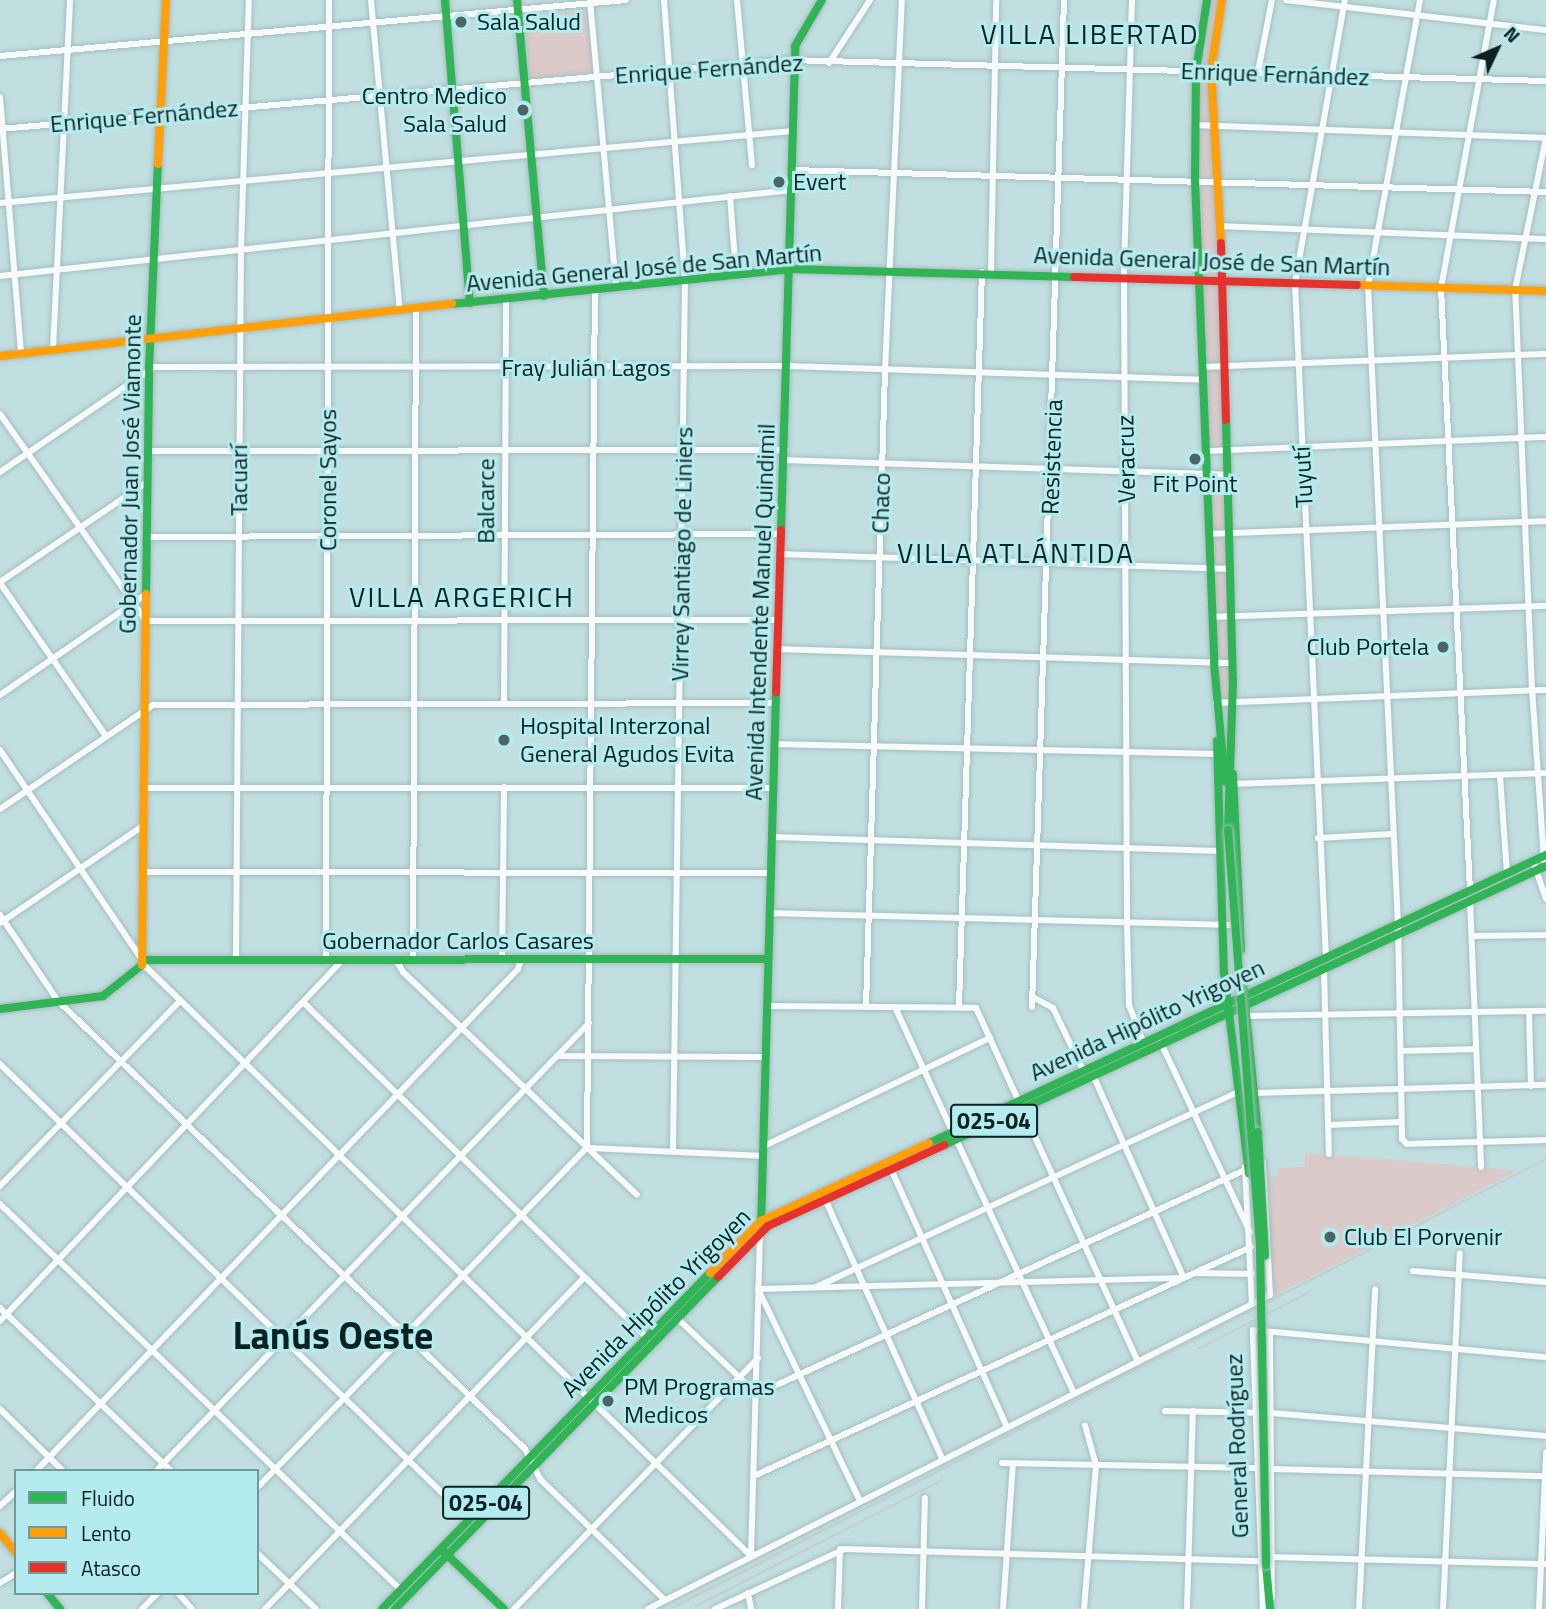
<!DOCTYPE html>
<meta charset="utf-8">
<style>
body{margin:0}
#map{position:relative;width:1546px;height:1609px;overflow:hidden;background:#c1dfe1;font-family:"Titillium Web",sans-serif}
div>[style]{position:absolute}
[style*='--x']{left:calc(var(--x)*1px);top:calc(var(--y)*1px);width:calc(var(--w)*1px);rotate:calc(var(--a)*1deg)}
.green>*{inset:0;background:#dacaca;transform-origin:0 0}
.roads{filter:drop-shadow(0 0 2px #a6bdbe) drop-shadow(0 0 2px #a6bdbe)}
.street>*{height:6px;margin:-3px;padding:0 3px;transform-origin:3px;border-radius:3px;background:#f6fafa}
.fast>*{height:8px;margin:-4px;padding:0 4px;transform-origin:4px;border-radius:4px;background:#30b455}
.slow>*{height:8px;margin:-4px;padding:0 4px;transform-origin:4px;border-radius:4px;background:#ff9f0a}
.jam>*{height:8px;margin:-4px;padding:0 4px;transform-origin:4px;border-radius:4px;background:#e5322d}
.rail>*{height:2px;margin:-1px;padding:0 1px;transform-origin:1px;border-radius:1px;background:#c4cccd}
.bridges{filter:drop-shadow(0 0 2px #a6bdbe) drop-shadow(0 0 2px #a6bdbe)}
.fast-bridge>*{height:8px;margin:-4px;padding:0 4px;transform-origin:4px;border-radius:4px;background:#30b455}
.dots>*{width:19px;height:19px;translate:-50% -50%;box-sizing:border-box;border:4px solid #b4ebee;border-radius:50%}
span{translate:-50% -50%;white-space:nowrap;text-align:center;line-height:1.15;-webkit-text-stroke:6px #b4ebee;paint-order:stroke}
.shield-label span{padding:2px 5px;background:#b4ebee;border:2px solid;border-radius:5px;-webkit-text-stroke-width:0}
.shield-label{font-size:23px;color:#0b2122;font-weight:700}
.poi-label{font-size:24px;color:#0b2122}
.left{translate:0 -50%;text-align:left}
.right{translate:-100% -50%;text-align:right}
.street-label{font-size:24px;color:#0b2122}
.quarter-label{font-size:28px;color:#0b2122;letter-spacing:2px}
.town-label{font-size:38px;color:#0b2122;font-weight:700}
.legend{position:absolute;left:14px;top:1469px;width:245px;height:126px;box-sizing:border-box;background:#b4ebee;border:2px solid #709a9c;margin:0;padding:9px 12px;list-style:none;font-size:21px;color:#0b2122}
.legend li{display:flex;align-items:center;gap:14px;height:35px}
.legend b{width:35px;border:2px solid #709a9c}
.north{position:absolute;left:1462px;top:14px;width:70px;height:70px;-webkit-text-stroke:5px #b4ebee;paint-order:stroke;rotate:46deg;font-size:19px;font-weight:700;line-height:28px;text-align:center;color:#0b2122}
.north::after{content:'';display:block;margin:auto;width:24px;height:32px;background:#0b2122;clip-path:polygon(50% 0,100% 100%,50% 72%,0 100%)}
</style>
<div id="map">
<div class="green">
<i style="clip-path:polygon(1207px 0,1222px 0,1211px 71px,1226px 449px,1207px 451px,1195px 125px)"></i>
<i style="left:587px;top:11px;width:62px;height:63px;rotate:85deg"></i>
<i style="clip-path:polygon(1208px 474px,1227px 475px,1232px 702px,1216px 703px)"></i>
<i style="clip-path:polygon(1305px 1153px,1481px 1167px,1517px 1171px,1272px 1297px,1270px 1175px,1279px 1177px,1278px 1168px,1305px 1167px)"></i>
</div>
<div class="roads">
<div class="street">
<i style="--x:371;--y:0;--w:311;--a:84.7"></i>
<i style="--x:590;--y:0;--w:288;--a:84.8"></i>
<i style="--x:664;--y:0;--w:280;--a:85.7"></i>
<i style="--x:685;--y:279;--w:872;--a:90.79"></i>
<i style="--x:737;--y:0;--w:166;--a:84.8"></i>
<i style="--x:1132;--y:0;--w:276;--a:91.7"></i>
<i style="--x:1124;--y:276;--w:647;--a:89.73"></i>
<i style="--x:1127;--y:923;--w:82;--a:88.6"></i>
<i style="--x:1129;--y:1005;--w:39;--a:69"></i>
<i style="--x:1286;--y:0;--w:262;--a:6.6"></i>
<i style="--x:1420;--y:0;--w:291;--a:100.3"></i>
<i style="--x:1368;--y:286;--w:640;--a:87.31"></i>
<i style="--x:1398;--y:925;--w:214;--a:88.9"></i>
<i style="--x:1402;--y:1139;--w:7;--a:45"></i>
<i style="--x:1407;--y:1144;--w:139;--a:-1.6"></i>
<i style="--x:0;--y:56;--w:628;--a:-5.11"></i>
<i style="--x:829;--y:63;--w:75;--a:-56.9"></i>
<i style="--x:1258;--y:72;--w:73;--a:-79"></i>
<i style="--x:0;--y:97;--w:258;--a:85.3"></i>
<i style="--x:1195;--y:125;--w:351;--a:2.1"></i>
<i style="--x:0;--y:129;--w:792;--a:-5"></i>
<i style="--x:789;--y:60;--w:757;--a:1.59"></i>
<i style="--x:792;--y:170;--w:754;--a:1.67"></i>
<i style="--x:730;--y:196;--w:78;--a:85.6"></i>
<i style="--x:0;--y:203;--w:796;--a:-5.19"></i>
<i style="--x:1220;--y:226;--w:326;--a:2.3"></i>
<i style="--x:991;--y:272;--w:272;--a:-88.9"></i>
<i style="--x:0;--y:276;--w:796;--a:-6.21"></i>
<i style="--x:53;--y:349;--w:349;--a:-87.2"></i>
<i style="--x:1204;--y:367;--w:342;--a:-2.2"></i>
<i style="--x:0;--y:414;--w:253;--a:54.8"></i>
<i style="--x:146;--y:621;--w:632;--a:-0.09"></i>
<i style="--x:147;--y:451;--w:638;--a:-0.09"></i>
<i style="--x:1207;--y:451;--w:339;--a:-2.4"></i>
<i style="--x:785;--y:460;--w:442;--a:1.9"></i>
<i style="--x:0;--y:472;--w:186;--a:-34.3"></i>
<i style="--x:154;--y:367;--w:634;--a:-0.09"></i>
<i style="--x:788;--y:366;--w:416;--a:1.9"></i>
<i style="--x:1210;--y:534;--w:336;--a:-2.2"></i>
<i style="--x:146;--y:537;--w:635;--a:-0.27"></i>
<i style="--x:781;--y:554;--w:448;--a:1.9"></i>
<i style="--x:0;--y:582;--w:178;--a:-34.2"></i>
<i style="--x:0;--y:583;--w:186;--a:55.3"></i>
<i style="--x:1212;--y:617;--w:334;--a:-1.9"></i>
<i style="--x:778;--y:649;--w:454;--a:1.8"></i>
<i style="--x:0;--y:695;--w:176;--a:-34.6"></i>
<i style="--x:504;--y:702;--w:402;--a:-89.7"></i>
<i style="--x:1216;--y:703;--w:330;--a:-2.3"></i>
<i style="--x:775;--y:744;--w:441;--a:1.3"></i>
<i style="--x:0;--y:750;--w:250;--a:55.9"></i>
<i style="--x:1500;--y:776;--w:97;--a:85.9"></i>
<i style="--x:1234;--y:784;--w:312;--a:-2"></i>
<i style="--x:145;--y:788;--w:628;--a:0"></i>
<i style="--x:0;--y:809;--w:185;--a:-34.2"></i>
<i style="--x:153;--y:705;--w:623;--a:-0.18"></i>
<i style="--x:772;--y:837;--w:448;--a:1.8"></i>
<i style="--x:1318;--y:838;--w:74;--a:-3.1"></i>
<i style="--x:1544;--y:860;--w:170;--a:-94"></i>
<i style="--x:1532;--y:690;--w:400;--a:-92.4"></i>
<i style="--x:1515;--y:290;--w:155;--a:-78.5"></i>
<i style="--x:1533;--y:861;--w:40;--a:71.1"></i>
<i style="--x:143;--y:872;--w:628;--a:0.09"></i>
<i style="--x:1470;--y:891;--w:604;--a:-92.75"></i>
<i style="--x:1441;--y:288;--w:293;--a:-79.6"></i>
<i style="--x:1470;--y:901;--w:266;--a:87.6"></i>
<i style="--x:770;--y:913;--w:468;--a:1.5"></i>
<i style="--x:0;--y:915;--w:104;--a:56"></i>
<i style="--x:58;--y:1001;--w:647;--a:43.81"></i>
<i style="--x:525;--y:1449;--w:34;--a:63"></i>
<i style="--x:540;--y:1479;--w:174;--a:44.1"></i>
<i style="--x:0;--y:923;--w:174;--a:-34.2"></i>
<i style="--x:1475;--y:936;--w:71;--a:-0.8"></i>
<i style="--x:1326;--y:958;--w:676;--a:-92.63"></i>
<i style="--x:1295;--y:283;--w:287;--a:-80"></i>
<i style="--x:236;--y:960;--w:710;--a:-89.6"></i>
<i style="--x:241;--y:250;--w:250;--a:-88.2"></i>
<i style="--x:326;--y:960;--w:960;--a:-89.82"></i>
<i style="--x:396;--y:960;--w:14;--a:60"></i>
<i style="--x:403;--y:972;--w:323;--a:43.6"></i>
<i style="--x:413;--y:960;--w:652;--a:-89.74"></i>
<i style="--x:502;--y:960;--w:173;--a:-89.3"></i>
<i style="--x:144;--y:965;--w:847;--a:44.23"></i>
<i style="--x:1324;--y:969;--w:185;--a:88.5"></i>
<i style="--x:1033;--y:997;--w:23;--a:29"></i>
<i style="--x:1053;--y:1008;--w:69;--a:64.2"></i>
<i style="--x:305;--y:1004;--w:479;--a:44.3"></i>
<i style="--x:767;--y:1006;--w:209;--a:0.5"></i>
<i style="--x:976;--y:1008;--w:389;--a:65.4"></i>
<i style="--x:866;--y:1007;--w:636;--a:-88.29"></i>
<i style="--x:885;--y:371;--w:371;--a:-87.4"></i>
<i style="--x:895;--y:1007;--w:136;--a:65.3"></i>
<i style="--x:959;--y:1007;--w:735;--a:-88.21"></i>
<i style="--x:1032;--y:1007;--w:1008;--a:-88.18"></i>
<i style="--x:1529;--y:1011;--w:75;--a:88.5"></i>
<i style="--x:1245;--y:1016;--w:301;--a:-1"></i>
<i style="--x:1161;--y:1043;--w:209;--a:64.8"></i>
<i style="--x:1401;--y:1051;--w:75;--a:-1.5"></i>
<i style="--x:557;--y:1056;--w:208;--a:0.3"></i>
<i style="--x:0;--y:1064;--w:655;--a:44.13"></i>
<i style="--x:1093;--y:1075;--w:222;--a:65.9"></i>
<i style="--x:1254;--y:1093;--w:292;--a:-1.6"></i>
<i style="--x:1329;--y:1125;--w:72;--a:-2.4"></i>
<i style="--x:956;--y:1139;--w:280;--a:65.1"></i>
<i style="--x:762;--y:1147;--w:253;--a:-25.6"></i>
<i style="--x:587;--y:1148;--w:858;--a:-89.47"></i>
<i style="--x:1245;--y:1167;--w:137;--a:87.1"></i>
<i style="--x:891;--y:1169;--w:283;--a:65.8"></i>
<i style="--x:0;--y:1186;--w:257;--a:-45.8"></i>
<i style="--x:825;--y:1199;--w:286;--a:65.7"></i>
<i style="--x:0;--y:1204;--w:557;--a:43.91"></i>
<i style="--x:1413;--y:1271;--w:133;--a:4.7"></i>
<i style="--x:1195;--y:1273;--w:57;--a:1"></i>
<i style="--x:816;--y:1287;--w:467;--a:-24.8"></i>
<i style="--x:758;--y:1289;--w:425;--a:-1.5"></i>
<i style="--x:758;--y:1289;--w:235;--a:64.3"></i>
<i style="--x:0;--y:1308;--w:236;--a:43.6"></i>
<i style="--x:678;--y:1319;--w:109;--a:43.5"></i>
<i style="--x:0;--y:1321;--w:498;--a:-46.5"></i>
<i style="--x:1270;--y:1333;--w:264;--a:89.6"></i>
<i style="--x:757;--y:1394;--w:537;--a:-24.66"></i>
<i style="--x:0;--y:1409;--w:88;--a:44.5"></i>
<i style="--x:1165;--y:1411;--w:106;--a:1.1"></i>
<i style="--x:1271;--y:1413;--w:276;--a:4.8"></i>
<i style="--x:1002;--y:1463;--w:254;--a:1.1"></i>
<i style="--x:1272;--y:1469;--w:274;--a:1.5"></i>
<i style="--x:36;--y:1471;--w:696;--a:-46.16"></i>
<i style="--x:518;--y:969;--w:9;--a:-72"></i>
<i style="--x:156;--y:1471;--w:623;--a:-45.98"></i>
<i style="--x:756;--y:1475;--w:545;--a:-24.73"></i>
<i style="--x:257;--y:1488;--w:474;--a:-45.9"></i>
<i style="--x:587;--y:1148;--w:175;--a:2.6"></i>
<i style="--x:0;--y:1506;--w:22;--a:-43"></i>
<i style="--x:257;--y:1553;--w:81;--a:43.5"></i>
<i style="--x:751;--y:1556;--w:320;--a:-88.4"></i>
<i style="--x:1273;--y:1557;--w:273;--a:1.5"></i>
<i style="--x:0;--y:1583;--w:19;--a:-32"></i>
<i style="--x:178;--y:1593;--w:21;--a:49"></i>
<i style="--x:748;--y:1593;--w:16;--a:79"></i>
<i style="--x:142;--y:1609;--w:23;--a:-45"></i>
<i style="--x:265;--y:1609;--w:461;--a:-46.1"></i>
<i style="--x:514;--y:1609;--w:350;--a:-45.8"></i>
<i style="--x:648;--y:1609;--w:697;--a:-26.79"></i>
<i style="--x:1270;--y:1295;--w:133;--a:-93"></i>
<i style="--x:715;--y:1609;--w:143;--a:-24.8"></i>
<i style="--x:845;--y:1549;--w:414;--a:1.7"></i>
<i style="--x:838;--y:1609;--w:60;--a:-88.1"></i>
<i style="--x:922;--y:1609;--w:111;--a:-88.5"></i>
<i style="--x:1003;--y:1609;--w:145;--a:-86.1"></i>
<i style="--x:1084;--y:1609;--w:144;--a:-85.2"></i>
<i style="--x:1096;--y:1465;--w:41;--a:-105.4"></i>
<i style="--x:1187;--y:1609;--w:198;--a:-88.3"></i>
<i style="--x:1263;--y:1609;--w:279;--a:-92.1"></i>
<i style="--x:1253;--y:1330;--w:294;--a:5.3"></i>
<i style="--x:1359;--y:1609;--w:320;--a:-87.1"></i>
<i style="--x:1443;--y:1609;--w:356;--a:-87.3"></i>
<i style="--x:1539;--y:1609;--w:157;--a:-87.4"></i>
</div>
<div class="fast">
<i style="--x:445;--y:0;--w:304;--a:85.3"></i>
<i style="--x:517;--y:0;--w:297;--a:84.8"></i>
<i style="--x:1207;--y:0;--w:72;--a:98.8"></i>
<i style="--x:1196;--y:71;--w:109;--a:90.5"></i>
<i style="--x:1195;--y:180;--w:483;--a:87.7"></i>
<i style="--x:1214;--y:663;--w:119;--a:84.7"></i>
<i style="--x:452;--y:304;--w:339;--a:-5.9"></i>
<i style="--x:789;--y:269;--w:285;--a:1.6"></i>
<i style="--x:1226;--y:420;--w:261;--a:88.5"></i>
<i style="--x:1233;--y:681;--w:149;--a:91.9"></i>
<i style="--x:781;--y:530;--w:484;--a:-88.3"></i>
<i style="--x:795;--y:46;--w:53;--a:-59.6"></i>
<i style="--x:146;--y:594;--w:226;--a:-89.2"></i>
<i style="--x:149;--y:368;--w:204;--a:-87.5"></i>
<i style="--x:1217;--y:741;--w:232;--a:88.3"></i>
<i style="--x:1224;--y:973;--w:202;--a:82.9"></i>
<i style="--x:1233;--y:774;--w:176;--a:87.4"></i>
<i style="--x:148;--y:960;--w:620;--a:-0.09"></i>
<i style="--x:1242;--y:973;--w:160;--a:84.3"></i>
<i style="--x:0;--y:1009;--w:104;--a:-7.2"></i>
<i style="--x:103;--y:996;--w:50;--a:-38.5"></i>
<i style="--x:929;--y:1143;--w:681;--a:-25.02"></i>
<i style="--x:944;--y:1145;--w:664;--a:-24.87"></i>
<i style="--x:761;--y:1226;--w:534;--a:-88.39"></i>
<i style="--x:443;--y:1551;--w:84;--a:43.6"></i>
<i style="--x:1266;--y:1565;--w:44;--a:84.8"></i>
<i style="--x:47;--y:1593;--w:21;--a:51"></i>
<i style="--x:382;--y:1609;--w:470;--a:-45.7"></i>
<i style="--x:395;--y:1609;--w:463;--a:-45.8"></i>
</div>
<div class="slow">
<i style="--x:158;--y:164;--w:164;--a:-87.2"></i>
<i style="--x:1221;--y:243;--w:172;--a:-93.3"></i>
<i style="--x:1211;--y:71;--w:72;--a:-81.2"></i>
<i style="--x:1357;--y:285;--w:189;--a:1.8"></i>
<i style="--x:0;--y:356;--w:455;--a:-6.6"></i>
<i style="--x:142;--y:965;--w:371;--a:-89.4"></i>
<i style="--x:710;--y:1273;--w:73;--a:-45.6"></i>
<i style="--x:761;--y:1221;--w:185;--a:-24.9"></i>
<i style="--x:0;--y:1533;--w:26;--a:51"></i>
</div>
<div class="jam">
<i style="--x:1221;--y:243;--w:177;--a:88.4"></i>
<i style="--x:1074;--y:277;--w:283;--a:1.6"></i>
<i style="--x:776;--y:692;--w:162;--a:-88.2"></i>
<i style="--x:718;--y:1277;--w:71;--a:-45.6"></i>
<i style="--x:768;--y:1226;--w:194;--a:-24.7"></i>
</div>
</div>
<div class="rail">
<i style="--x:1198;--y:1349;--w:126;--a:-27"></i>
<i style="--x:696;--y:1606;--w:276;--a:-27.1"></i>
<i style="--x:670;--y:1609;--w:985;--a:-27.19"></i>
</div>
<div class="bridges">
<div class="fast-bridge">
<i style="--x:1228;--y:830;--w:420;--a:85.6"></i>
<i style="--x:1260;--y:1249;--w:316;--a:88.9"></i>
<i style="--x:1258;--y:1132;--w:124;--a:86.8"></i>
</div>
</div>
<div class="dots">
<i style="left:461px;top:22px;background:#4b6465"></i>
<i style="left:523px;top:110px;background:#4b6465"></i>
<i style="left:779px;top:182px;background:#4b6465"></i>
<i style="left:1195px;top:459px;background:#4b6465"></i>
<i style="left:1443px;top:647px;background:#4b6465"></i>
<i style="left:504px;top:740px;background:#4b6465"></i>
<i style="left:1330px;top:1237px;background:#4b6465"></i>
<i style="left:608px;top:1401px;background:#4b6465"></i>
</div>
<div class="shield-label">
<span style="left:994px;top:1121px">025-04</span>
<span style="left:486px;top:1503px">025-04</span>
</div>
<div class="poi-label">
<span class="left" style="left:477px;top:22px">Sala Salud</span>
<span class="right" style="left:507px;top:110px">Centro Medico<br>Sala Salud</span>
<span class="left" style="left:793px;top:182px">Evert</span>
<span style="left:1195px;top:484px">Fit Point</span>
<span class="right" style="left:1429px;top:647px">Club Portela</span>
<span class="left" style="left:520px;top:740px">Hospital Interzonal<br>General Agudos Evita</span>
<span class="left" style="left:1344px;top:1237px">Club El Porvenir</span>
<span class="left" style="left:624px;top:1401px">PM Programas<br>Medicos</span>
</div>
<div class="street-label">
<span style="left:709px;top:69px;rotate:-4deg">Enrique Fernández</span>
<span style="left:1275px;top:74px;rotate:2deg">Enrique Fernández</span>
<span style="left:144px;top:116px;rotate:-5deg">Enrique Fernández</span>
<span style="left:1212px;top:261px;rotate:2deg">Avenida General José de San Martín</span>
<span style="left:644px;top:268px;rotate:-5deg">Avenida General José de San Martín</span>
<span style="left:586px;top:368px">Fray Julián Lagos</span>
<span style="left:1052px;top:457px;rotate:-88deg">Resistencia</span>
<span style="left:1126px;top:459px;rotate:-91deg">Veracruz</span>
<span style="left:130px;top:474px;rotate:-89deg">Gobernador Juan José Viamonte</span>
<span style="left:1303px;top:477px;rotate:-93deg">Tuyutí</span>
<span style="left:239px;top:480px;rotate:-90deg">Tacuarí</span>
<span style="left:328px;top:480px;rotate:-90deg">Coronel Sayos</span>
<span style="left:486px;top:501px;rotate:-90deg">Balcarce</span>
<span style="left:881px;top:503px;rotate:-88deg">Chaco</span>
<span style="left:682px;top:554px;rotate:-89deg">Virrey Santiago de Liniers</span>
<span style="left:760px;top:612px;rotate:-88deg">Avenida Intendente Manuel Quindimil</span>
<span style="left:458px;top:941px">Gobernador Carlos Casares</span>
<span style="left:1147px;top:1020px;rotate:-25deg">Avenida Hipólito Yrigoyen</span>
<span style="left:656px;top:1303px;rotate:-45deg">Avenida Hipólito Yrigoyen</span>
<span style="left:1237px;top:1446px;rotate:-92deg">General Rodríguez</span>
</div>
<div class="quarter-label">
<span style="left:1090px;top:34px">VILLA LIBERTAD</span>
<span style="left:1016px;top:553px">VILLA ATLÁNTIDA</span>
<span style="left:462px;top:597px">VILLA ARGERICH</span>
</div>
<div class="town-label">
<span style="left:333px;top:1336px">Lanús Oeste</span>
</div>
<ul class="legend">
<li><b style="height:9px;background:#30b455"></b>Fluido</li>
<li><b style="height:9px;background:#ff9f0a"></b>Lento</li>
<li><b style="height:9px;background:#e5322d"></b>Atasco</li>
</ul>
<div class="north">N</div>
</div>
